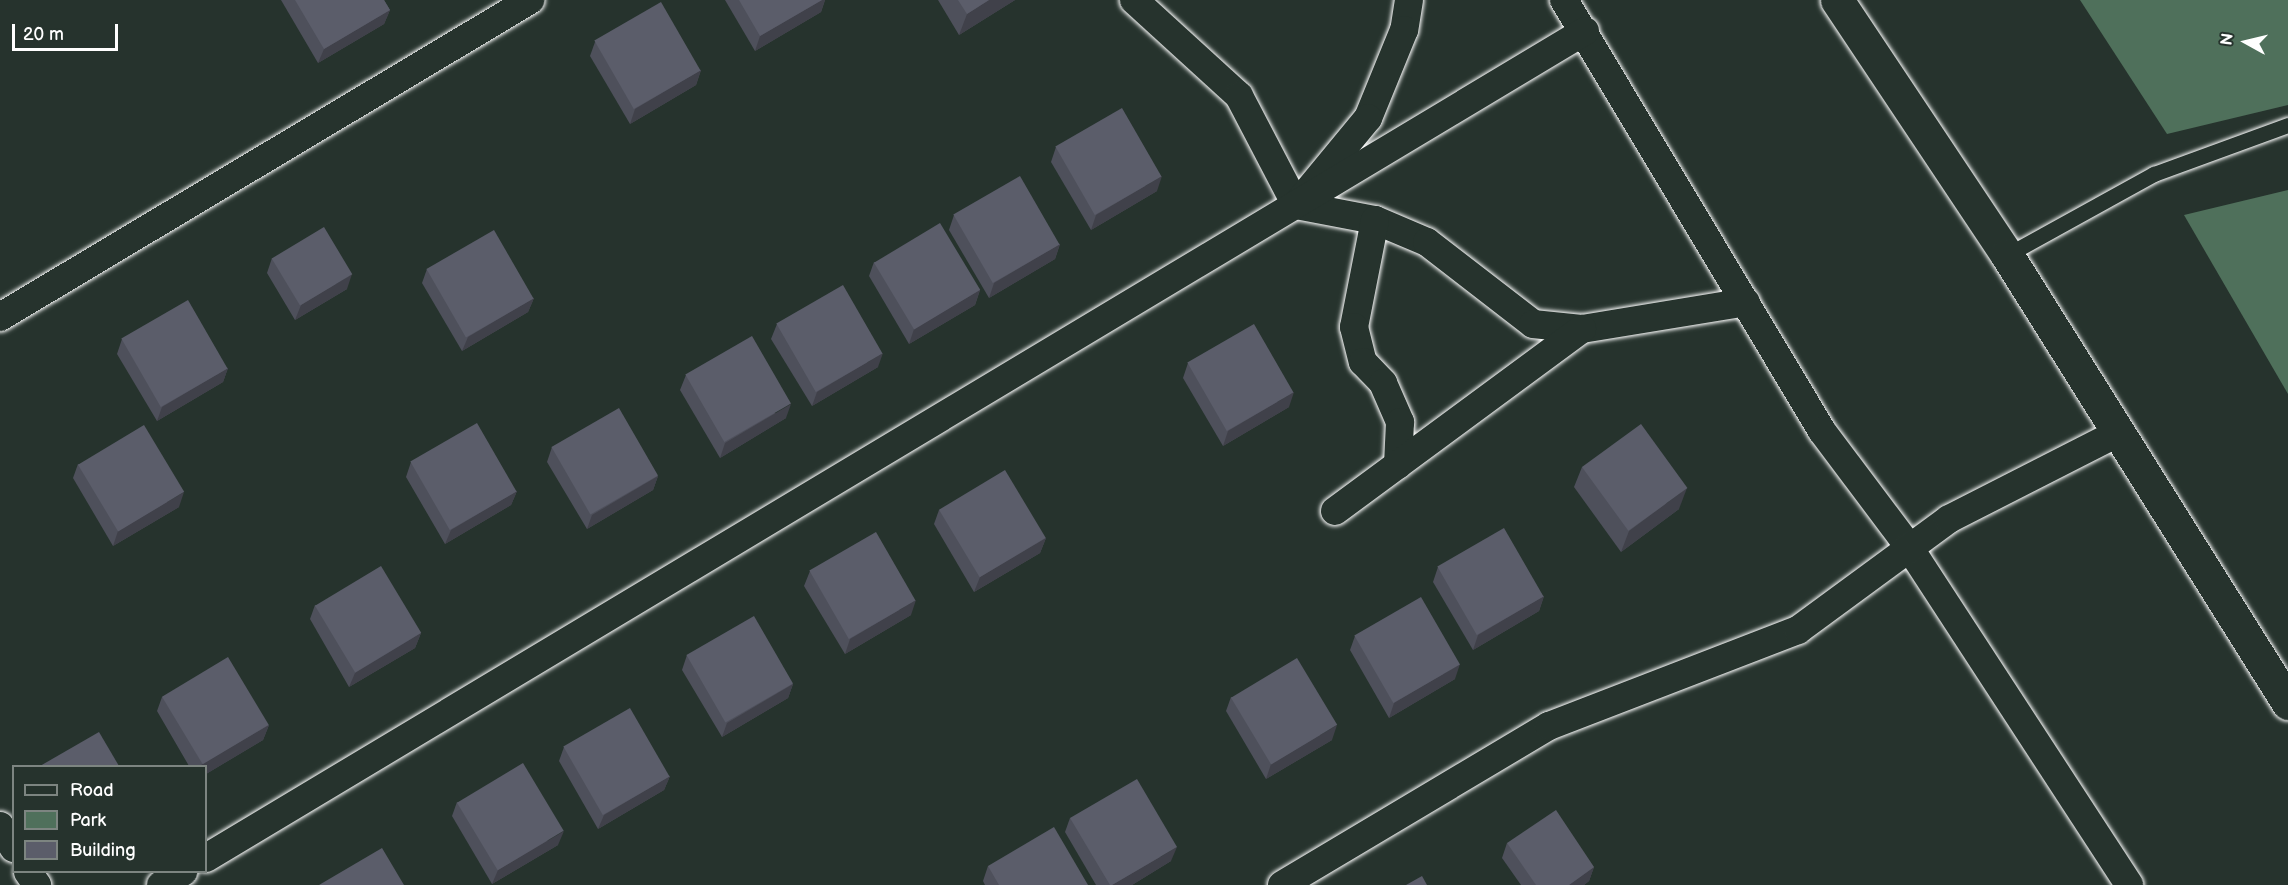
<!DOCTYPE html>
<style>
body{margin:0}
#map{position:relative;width:2288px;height:885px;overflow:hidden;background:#26332d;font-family:"Balsamiq Sans",sans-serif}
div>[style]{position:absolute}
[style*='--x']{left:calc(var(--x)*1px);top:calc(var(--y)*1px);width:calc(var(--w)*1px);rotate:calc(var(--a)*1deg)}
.green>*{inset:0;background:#4f705b}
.roads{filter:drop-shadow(0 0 2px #fff) drop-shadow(0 0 2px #fff)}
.service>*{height:15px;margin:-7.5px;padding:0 7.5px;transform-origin:7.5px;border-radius:7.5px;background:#26332d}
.minor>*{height:28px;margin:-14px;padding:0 14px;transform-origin:14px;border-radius:14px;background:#26332d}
.secondary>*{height:33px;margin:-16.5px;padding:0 16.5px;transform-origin:16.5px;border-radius:16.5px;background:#26332d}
.wall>*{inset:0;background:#4e505b}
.shaded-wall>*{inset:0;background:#40414a}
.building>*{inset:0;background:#5b5d6a;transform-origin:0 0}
span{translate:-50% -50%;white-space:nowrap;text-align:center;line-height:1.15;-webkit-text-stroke:4.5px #26332d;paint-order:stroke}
.legend{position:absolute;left:12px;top:765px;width:195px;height:108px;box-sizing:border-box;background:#26332d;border:2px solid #7d8581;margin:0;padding:8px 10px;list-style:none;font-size:18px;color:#fff}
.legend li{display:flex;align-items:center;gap:12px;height:30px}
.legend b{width:30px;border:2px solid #7d8581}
.north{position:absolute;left:2216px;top:12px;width:60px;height:60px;-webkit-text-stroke:4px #26332d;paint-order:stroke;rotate:278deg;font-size:16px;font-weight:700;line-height:24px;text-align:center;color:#fff}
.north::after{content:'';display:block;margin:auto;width:21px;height:27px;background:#fff;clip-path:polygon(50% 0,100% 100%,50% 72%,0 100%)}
.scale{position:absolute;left:12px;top:24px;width:106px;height:27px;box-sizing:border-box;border:3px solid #fff;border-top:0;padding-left:8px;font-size:18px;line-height:21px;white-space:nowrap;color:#fff;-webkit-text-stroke:4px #26332d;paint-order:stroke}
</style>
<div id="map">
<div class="green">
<i style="clip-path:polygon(2080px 0,2288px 0,2288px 105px,2167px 134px)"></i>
<i style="clip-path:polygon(2288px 190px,2288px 394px,2184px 215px)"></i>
</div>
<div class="roads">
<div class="service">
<i style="--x:2007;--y:255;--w:168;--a:-28.9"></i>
<i style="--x:2154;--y:174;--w:143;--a:-20.1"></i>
</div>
<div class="minor">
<i style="--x:1134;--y:0;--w:142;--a:42.4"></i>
<i style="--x:1239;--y:96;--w:123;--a:62.4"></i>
<i style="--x:1409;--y:0;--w:30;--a:99"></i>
<i style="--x:1404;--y:30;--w:95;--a:112.2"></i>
<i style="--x:1368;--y:118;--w:113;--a:129.6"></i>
<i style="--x:1296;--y:205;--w:80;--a:10.8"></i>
<i style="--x:1375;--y:220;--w:56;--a:22.9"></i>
<i style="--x:1427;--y:242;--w:134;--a:37.7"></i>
<i style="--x:1533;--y:324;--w:49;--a:5.8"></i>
<i style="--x:1582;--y:329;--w:166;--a:-9.3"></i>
<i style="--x:1564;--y:0;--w:502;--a:59.09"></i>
<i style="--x:1822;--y:431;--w:145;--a:53.1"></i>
<i style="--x:1909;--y:547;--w:403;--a:56.9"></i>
<i style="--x:1375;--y:220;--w:109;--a:101.1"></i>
<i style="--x:1354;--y:327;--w:36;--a:76"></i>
<i style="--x:1363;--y:362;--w:29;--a:46"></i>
<i style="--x:1383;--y:383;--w:43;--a:66.4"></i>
<i style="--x:1400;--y:422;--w:43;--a:92.7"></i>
<i style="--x:0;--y:317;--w:618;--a:-30.88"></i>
<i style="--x:1335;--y:511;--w:307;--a:-36.4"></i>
<i style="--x:0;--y:826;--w:26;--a:58"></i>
<i style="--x:206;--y:858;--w:1608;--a:-30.95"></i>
<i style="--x:28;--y:872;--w:16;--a:55"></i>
<i style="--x:161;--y:885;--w:26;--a:-31"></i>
<i style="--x:1282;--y:885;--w:311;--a:-30.8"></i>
<i style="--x:1549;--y:726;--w:267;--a:-21.1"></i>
<i style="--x:1798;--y:630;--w:187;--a:-36.3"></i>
<i style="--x:1949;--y:519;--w:190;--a:-27"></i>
</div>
<div class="secondary">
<i style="--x:1837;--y:0;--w:306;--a:56.3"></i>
<i style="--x:2007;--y:255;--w:529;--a:57.9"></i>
</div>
</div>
<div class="wall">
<i style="clip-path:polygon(281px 0,384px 0,390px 10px,384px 24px,318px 63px)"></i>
<i style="clip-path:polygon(725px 0,825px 0,821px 12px,755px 51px)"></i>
<i style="clip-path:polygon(938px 0,1015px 0,959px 35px)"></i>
<i style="clip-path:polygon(595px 42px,701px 70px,696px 85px,630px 124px,590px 56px)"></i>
<i style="clip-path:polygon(1056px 147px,1157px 191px,1091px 230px,1051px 162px)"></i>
<i style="clip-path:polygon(954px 215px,1060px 244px,1055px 259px,989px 298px,949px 230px)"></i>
<i style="clip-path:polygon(272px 258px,347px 289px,295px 320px,267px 273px)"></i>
<i style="clip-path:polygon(874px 262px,980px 290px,975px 305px,909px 344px,869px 276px)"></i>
<i style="clip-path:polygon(427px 269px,534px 298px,528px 312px,462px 351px,422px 283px)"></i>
<i style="clip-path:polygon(777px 324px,878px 367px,812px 406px,771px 339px)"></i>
<i style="clip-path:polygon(122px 339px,228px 368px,223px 382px,157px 421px,117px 354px)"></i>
<i style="clip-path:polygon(1188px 363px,1289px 407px,1223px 446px,1183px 378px)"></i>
<i style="clip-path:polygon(686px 375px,786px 418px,720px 458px,680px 390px)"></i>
<i style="clip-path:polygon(552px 447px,658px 476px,653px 490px,587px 529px,547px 462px)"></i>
<i style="clip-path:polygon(411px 462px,517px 491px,511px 505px,445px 544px,406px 477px)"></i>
<i style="clip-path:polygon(78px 464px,179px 507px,113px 546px,73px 478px)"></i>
<i style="clip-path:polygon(1582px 467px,1679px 509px,1621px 552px,1574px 487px)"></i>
<i style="clip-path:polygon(939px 510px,1046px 538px,1040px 553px,974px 592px,934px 524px)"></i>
<i style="clip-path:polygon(1438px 567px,1544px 596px,1539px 611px,1473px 650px,1433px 582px)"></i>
<i style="clip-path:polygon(810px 571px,911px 615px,845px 654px,804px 586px)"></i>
<i style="clip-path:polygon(315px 605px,421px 633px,415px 648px,349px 687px,310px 619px)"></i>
<i style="clip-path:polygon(1355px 636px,1455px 679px,1389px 718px,1350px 650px)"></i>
<i style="clip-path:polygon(687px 655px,793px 684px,788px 698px,722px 737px,682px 670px)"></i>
<i style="clip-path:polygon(162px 697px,269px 725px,263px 740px,206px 774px,206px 766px,189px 766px,157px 711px)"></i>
<i style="clip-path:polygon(1231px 697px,1332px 740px,1266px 779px,1226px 711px)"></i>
<i style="clip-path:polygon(564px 747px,670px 776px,664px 790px,598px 829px,559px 761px)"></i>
<i style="clip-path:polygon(457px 802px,558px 845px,492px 884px,452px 816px)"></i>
<i style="clip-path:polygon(1070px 818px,1171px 861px,1132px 885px,1096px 885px,1065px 832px)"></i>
<i style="clip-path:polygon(1507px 843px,1594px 867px,1589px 881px,1584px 885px,1521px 885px,1502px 858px)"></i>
<i style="clip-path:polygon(988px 866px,1088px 885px,985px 885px,983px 881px)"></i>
</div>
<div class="shaded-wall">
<i style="clip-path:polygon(822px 0,825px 0,821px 12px,755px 51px,760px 36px)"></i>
<i style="clip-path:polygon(989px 0,1015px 0,959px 35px,967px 14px)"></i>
<i style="clip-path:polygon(390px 10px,384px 24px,318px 63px,324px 49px)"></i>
<i style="clip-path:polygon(701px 70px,696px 85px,630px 124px,635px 109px)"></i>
<i style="clip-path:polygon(1162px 176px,1157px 191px,1091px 230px,1096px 215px)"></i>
<i style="clip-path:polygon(1060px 244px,1055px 259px,989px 298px,994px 283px)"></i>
<i style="clip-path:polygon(352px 274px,347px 289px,295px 320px,301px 305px)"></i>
<i style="clip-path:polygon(980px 290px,975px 305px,909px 344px,914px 329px)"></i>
<i style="clip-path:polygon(534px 298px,528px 312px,462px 351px,468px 337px)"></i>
<i style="clip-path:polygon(883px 353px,878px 367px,812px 406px,817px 392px)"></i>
<i style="clip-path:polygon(228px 368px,223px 382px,157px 421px,162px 407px)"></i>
<i style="clip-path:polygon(1294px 392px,1289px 407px,1223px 446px,1228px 431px)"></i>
<i style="clip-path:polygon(791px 404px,786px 418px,720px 458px,725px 443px)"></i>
<i style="clip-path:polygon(658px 476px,653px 490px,587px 529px,592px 515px)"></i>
<i style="clip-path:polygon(1687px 488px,1679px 509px,1621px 552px,1629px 531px)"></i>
<i style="clip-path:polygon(517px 491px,511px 505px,445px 544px,451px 530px)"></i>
<i style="clip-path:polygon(184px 492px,179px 507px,113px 546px,118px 531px)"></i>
<i style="clip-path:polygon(1046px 538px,1040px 553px,974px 592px,980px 577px)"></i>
<i style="clip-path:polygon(1544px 596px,1539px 611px,1473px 650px,1478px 635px)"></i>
<i style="clip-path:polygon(916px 600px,911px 615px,845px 654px,850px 639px)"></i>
<i style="clip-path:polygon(421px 633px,415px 648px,349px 687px,355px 673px)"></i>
<i style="clip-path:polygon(1460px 664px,1455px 679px,1389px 718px,1394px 703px)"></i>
<i style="clip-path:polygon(793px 684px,788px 698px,722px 737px,727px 723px)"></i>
<i style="clip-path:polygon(269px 725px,263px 740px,206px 774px,206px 766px,201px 766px,202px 764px)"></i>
<i style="clip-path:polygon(1337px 725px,1332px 740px,1266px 779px,1271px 764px)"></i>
<i style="clip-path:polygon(670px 776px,664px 790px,598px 829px,604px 815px)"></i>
<i style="clip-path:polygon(564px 831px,558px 845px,492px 884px,498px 870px)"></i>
<i style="clip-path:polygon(1177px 847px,1171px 861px,1132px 885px,1112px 885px)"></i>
<i style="clip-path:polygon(1594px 867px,1589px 881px,1584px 885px,1569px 885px)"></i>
</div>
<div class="building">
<i style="clip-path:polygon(295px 0,384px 0,390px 10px,324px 49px)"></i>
<i style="clip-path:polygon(739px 0,822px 0,760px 36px)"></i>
<i style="clip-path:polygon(958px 0,989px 0,967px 14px)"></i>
<i style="left:661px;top:2px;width:79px;height:77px;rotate:60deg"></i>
<i style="left:1122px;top:108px;width:79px;height:77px;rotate:60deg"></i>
<i style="left:1020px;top:176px;width:79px;height:77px;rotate:60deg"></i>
<i style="left:940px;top:223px;width:78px;height:77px;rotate:59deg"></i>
<i style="left:324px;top:227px;width:55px;height:61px;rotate:59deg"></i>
<i style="left:494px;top:230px;width:79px;height:78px;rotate:60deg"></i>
<i style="left:843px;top:285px;width:79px;height:77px;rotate:60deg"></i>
<i style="left:188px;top:300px;width:79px;height:77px;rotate:60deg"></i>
<i style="left:1254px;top:324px;width:79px;height:77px;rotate:60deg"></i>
<i style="left:752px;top:336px;width:78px;height:77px;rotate:60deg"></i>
<i style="left:619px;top:408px;width:78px;height:78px;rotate:60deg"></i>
<i style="left:477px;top:423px;width:79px;height:77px;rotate:60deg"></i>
<i style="left:1641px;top:424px;width:79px;height:73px;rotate:54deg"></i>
<i style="left:144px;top:425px;width:78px;height:77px;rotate:59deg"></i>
<i style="left:1005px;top:470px;width:79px;height:77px;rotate:59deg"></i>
<i style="left:1504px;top:528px;width:79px;height:77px;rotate:60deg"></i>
<i style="left:876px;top:532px;width:79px;height:77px;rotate:60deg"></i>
<i style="left:381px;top:566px;width:78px;height:77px;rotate:59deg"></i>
<i style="left:1421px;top:597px;width:78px;height:77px;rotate:60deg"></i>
<i style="left:754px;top:616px;width:78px;height:78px;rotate:60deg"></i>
<i style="left:228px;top:657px;width:79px;height:77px;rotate:59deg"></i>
<i style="left:1297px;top:658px;width:78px;height:77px;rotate:59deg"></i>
<i style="left:630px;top:708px;width:79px;height:77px;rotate:60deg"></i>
<i style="clip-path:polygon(99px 732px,119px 766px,40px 766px)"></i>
<i style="left:523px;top:763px;width:79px;height:77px;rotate:59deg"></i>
<i style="clip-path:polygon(1137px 779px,1177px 847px,1112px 885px,1110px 885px,1070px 818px)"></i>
<i style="clip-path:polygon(1556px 810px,1594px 867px,1569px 885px,1536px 885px,1507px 843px)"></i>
<i style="clip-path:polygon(1054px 827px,1088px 885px,999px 885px,988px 866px)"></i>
<i style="clip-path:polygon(382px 848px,404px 885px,319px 885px)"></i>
<i style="clip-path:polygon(1422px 876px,1427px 885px,1406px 885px)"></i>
</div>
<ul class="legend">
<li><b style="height:8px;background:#26332d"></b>Road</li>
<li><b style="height:16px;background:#4f705b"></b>Park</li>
<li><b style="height:16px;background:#5b5d6a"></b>Building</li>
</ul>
<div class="north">N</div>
<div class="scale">20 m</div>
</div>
